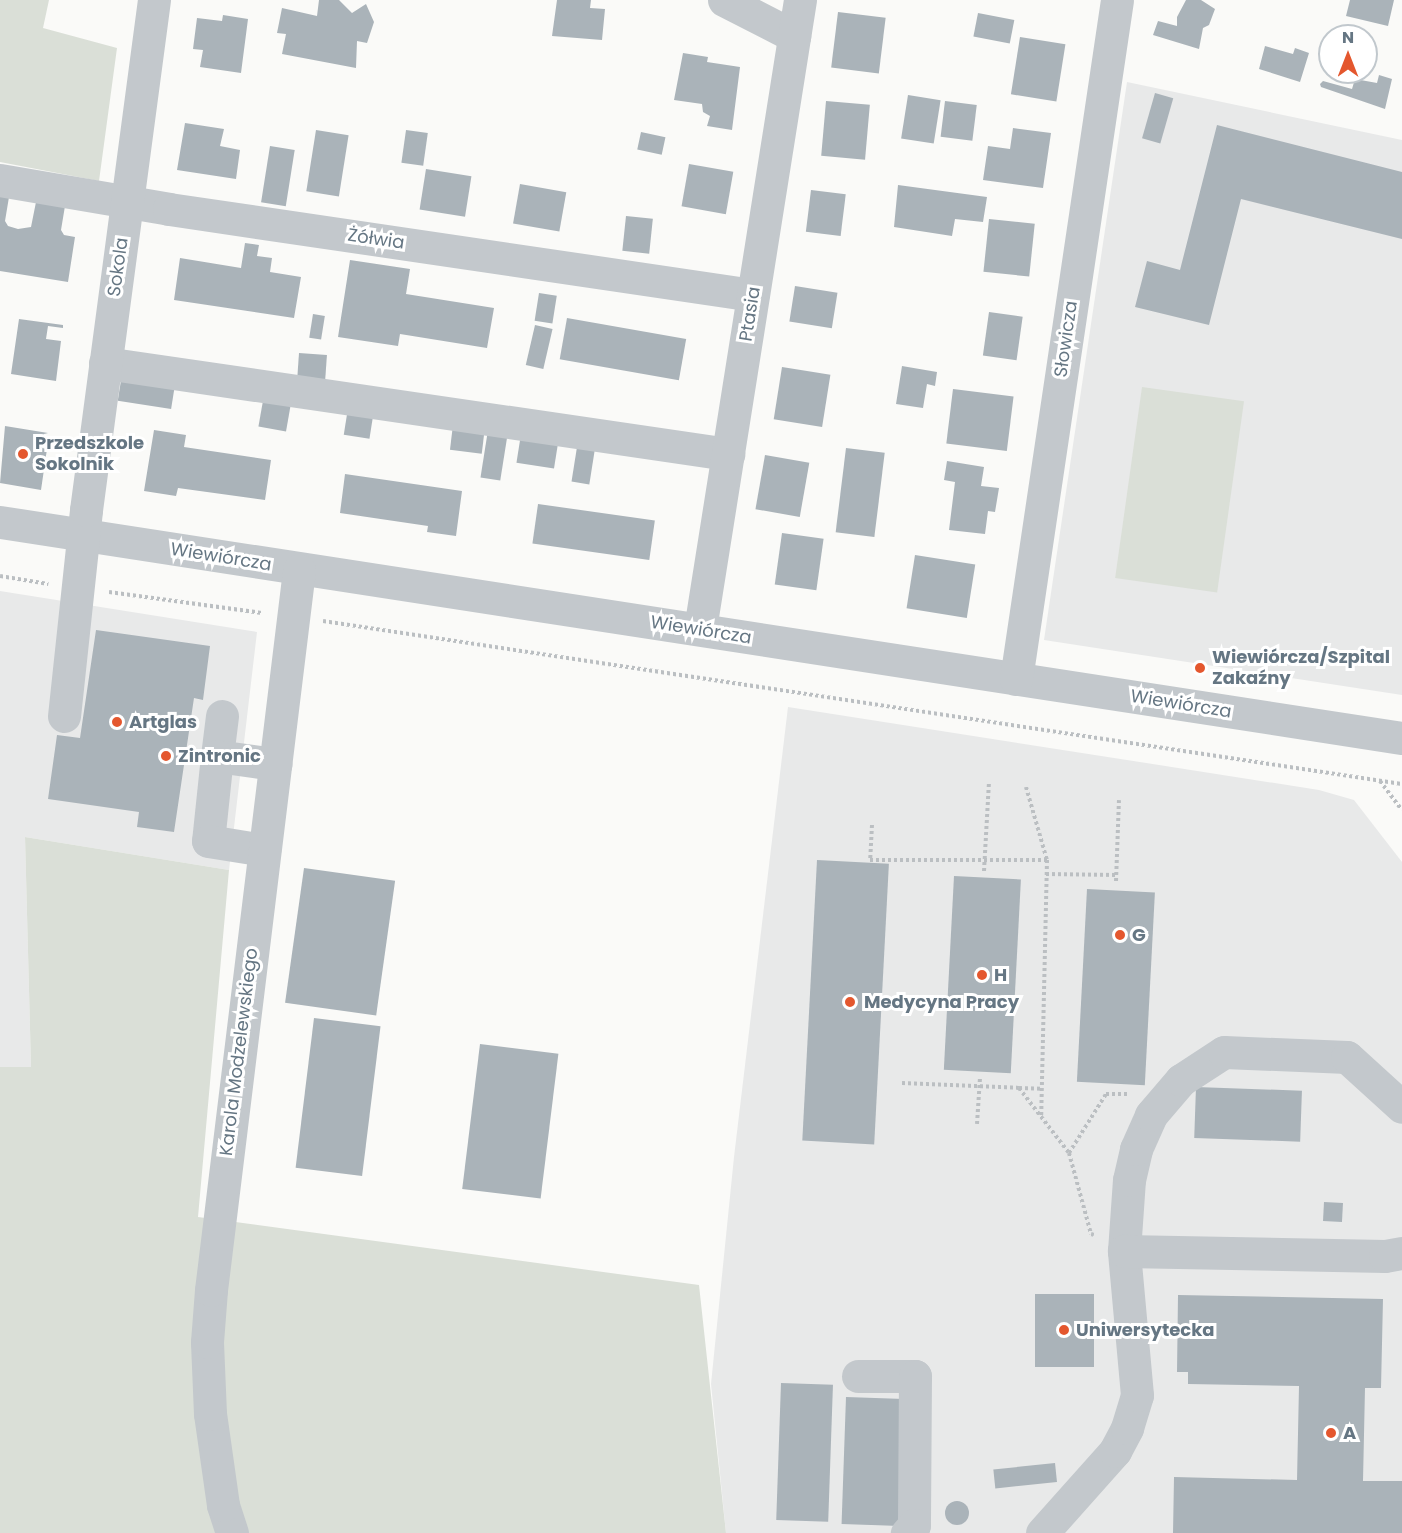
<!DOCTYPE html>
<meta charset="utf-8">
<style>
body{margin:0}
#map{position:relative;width:1402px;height:1533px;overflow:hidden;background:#fafaf8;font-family:Poppins,sans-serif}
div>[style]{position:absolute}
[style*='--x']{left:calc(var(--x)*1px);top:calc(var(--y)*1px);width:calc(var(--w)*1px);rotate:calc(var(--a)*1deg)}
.built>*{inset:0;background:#e8e9e9}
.green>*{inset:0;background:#dadfd7;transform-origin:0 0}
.building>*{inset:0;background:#aab3b9;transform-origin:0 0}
.round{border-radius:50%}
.path>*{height:4px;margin-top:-2px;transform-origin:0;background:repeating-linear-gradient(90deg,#bbbfc2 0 3px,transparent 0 6px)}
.minor>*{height:33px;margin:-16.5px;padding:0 16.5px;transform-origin:16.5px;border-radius:16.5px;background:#c3c8cc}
.dots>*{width:16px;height:16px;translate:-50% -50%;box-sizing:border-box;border:3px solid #fff;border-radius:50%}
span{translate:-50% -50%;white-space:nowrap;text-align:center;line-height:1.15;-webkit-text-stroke:6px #fff;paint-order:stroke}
.street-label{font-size:18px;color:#657683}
.poi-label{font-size:18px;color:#657683;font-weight:700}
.left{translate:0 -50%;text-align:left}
.north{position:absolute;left:1318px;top:24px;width:60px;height:60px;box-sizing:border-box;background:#fff;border:2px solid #c1c8cd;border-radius:50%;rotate:0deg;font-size:16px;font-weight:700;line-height:24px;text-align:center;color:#657683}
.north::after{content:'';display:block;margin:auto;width:21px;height:27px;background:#e4572e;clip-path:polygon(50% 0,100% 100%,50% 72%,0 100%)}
</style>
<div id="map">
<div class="built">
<i style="clip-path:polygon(1127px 82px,1402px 140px,1402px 695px,1044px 640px)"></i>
<i style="clip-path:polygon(0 591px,257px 632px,229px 870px,25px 837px,31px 1067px,0 1067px)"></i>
<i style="clip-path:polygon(788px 707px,1319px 790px,1354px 800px,1402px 862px,1402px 1533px,726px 1533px,711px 1384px,734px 1157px)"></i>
</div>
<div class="green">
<i style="clip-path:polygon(0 0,49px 0,43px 28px,117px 48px,99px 181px,0 162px)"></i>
<i style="left:1142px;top:387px;width:103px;height:193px;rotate:8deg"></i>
<i style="clip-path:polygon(25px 837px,229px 870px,198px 1217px,699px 1285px,726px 1533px,0 1533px,0 1067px,31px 1067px)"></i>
</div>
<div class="building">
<i style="clip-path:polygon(319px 0,339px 0,352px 13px,366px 4px,374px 22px,367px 43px,357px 41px,356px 68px,282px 54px,286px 34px,277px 33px,282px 8px,317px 16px)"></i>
<i style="clip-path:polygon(557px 0,591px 0,590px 8px,605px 9px,602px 40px,552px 36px)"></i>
<i style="clip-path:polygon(1186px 0,1201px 0,1215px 9px,1209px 25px,1203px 28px,1199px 49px,1153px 35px,1158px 21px,1177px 26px,1177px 17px)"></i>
<i style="clip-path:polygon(1350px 0,1394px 0,1388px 26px,1346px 16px)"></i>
<i style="left:838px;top:12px;width:48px;height:56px;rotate:7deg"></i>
<i style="left:978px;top:13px;width:37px;height:24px;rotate:11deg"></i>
<i style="clip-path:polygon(223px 15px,248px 19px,241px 73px,200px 67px,203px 50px,193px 49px,197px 18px,222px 21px)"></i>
<i style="left:1020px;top:37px;width:46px;height:58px;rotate:9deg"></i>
<i style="clip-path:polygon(1265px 46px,1293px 54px,1295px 48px,1309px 53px,1300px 82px,1259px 69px)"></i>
<i style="clip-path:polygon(683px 53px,708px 57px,707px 62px,740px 67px,732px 130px,707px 126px,710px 116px,703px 112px,702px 104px,674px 100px)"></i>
<i style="clip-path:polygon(1379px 75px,1392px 79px,1385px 109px,1321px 87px,1320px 84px,1323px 81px,1352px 89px,1355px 79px,1377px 83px)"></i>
<i style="left:1155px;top:93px;width:19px;height:47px;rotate:16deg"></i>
<i style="left:908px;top:95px;width:33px;height:44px;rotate:9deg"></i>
<i style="left:826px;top:101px;width:44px;height:55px;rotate:5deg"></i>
<i style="left:945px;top:101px;width:32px;height:36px;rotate:7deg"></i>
<i style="clip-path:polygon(185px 123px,224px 129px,220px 146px,240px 150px,236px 179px,177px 170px)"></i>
<i style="clip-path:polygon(1217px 125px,1402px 172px,1402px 239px,1241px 199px,1209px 325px,1135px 307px,1147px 261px,1180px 270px)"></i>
<i style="clip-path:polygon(1013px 128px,1051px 133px,1043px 188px,983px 180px,988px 146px,1010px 149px)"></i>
<i style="left:316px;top:130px;width:33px;height:62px;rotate:9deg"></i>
<i style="left:406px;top:130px;width:22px;height:33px;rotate:8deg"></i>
<i style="left:641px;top:132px;width:25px;height:18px;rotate:12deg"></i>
<i style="left:270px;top:146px;width:25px;height:57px;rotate:9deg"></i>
<i style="left:689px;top:164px;width:45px;height:43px;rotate:10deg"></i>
<i style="left:426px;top:169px;width:46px;height:41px;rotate:9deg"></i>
<i style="left:520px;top:184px;width:47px;height:40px;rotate:10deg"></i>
<i style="clip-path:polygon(898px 185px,987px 197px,983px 222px,955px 219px,952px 236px,894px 227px)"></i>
<i style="left:811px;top:190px;width:35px;height:42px;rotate:7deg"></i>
<i style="clip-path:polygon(0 196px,9px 197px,5px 221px,8px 226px,18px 229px,31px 227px,36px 202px,65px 206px,61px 230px,64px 235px,75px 237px,68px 282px,0 271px)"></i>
<i style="left:626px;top:216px;width:27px;height:35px;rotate:6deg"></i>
<i style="left:989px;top:219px;width:46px;height:53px;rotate:6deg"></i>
<i style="clip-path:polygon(245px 243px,259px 245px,257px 256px,272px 258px,270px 272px,301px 277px,294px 318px,174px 300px,180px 258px,241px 268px)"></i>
<i style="clip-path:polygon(350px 260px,410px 269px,406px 294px,494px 308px,487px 348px,400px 334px,398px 346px,338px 337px)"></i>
<i style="left:795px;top:286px;width:43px;height:36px;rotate:9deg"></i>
<i style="left:539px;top:293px;width:18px;height:28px;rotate:9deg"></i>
<i style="left:989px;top:312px;width:34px;height:44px;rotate:8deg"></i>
<i style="left:313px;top:314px;width:12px;height:24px;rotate:9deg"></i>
<i style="left:567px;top:318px;width:121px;height:42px;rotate:10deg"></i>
<i style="clip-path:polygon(19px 319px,63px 325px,63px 328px,48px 326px,46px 339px,61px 341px,56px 381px,11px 374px)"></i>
<i style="left:535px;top:325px;width:18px;height:41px;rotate:13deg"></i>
<i style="left:299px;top:353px;width:28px;height:30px;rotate:4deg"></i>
<i style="clip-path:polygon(902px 366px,937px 372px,935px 386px,927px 384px,923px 408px,896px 404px)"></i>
<i style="left:782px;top:367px;width:49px;height:53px;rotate:9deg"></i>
<i style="left:122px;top:374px;width:54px;height:27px;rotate:9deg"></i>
<i style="left:953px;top:389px;width:61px;height:55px;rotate:7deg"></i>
<i style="left:264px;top:395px;width:28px;height:32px;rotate:10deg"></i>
<i style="left:348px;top:408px;width:26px;height:27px;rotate:9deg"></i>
<i style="left:453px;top:425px;width:32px;height:25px;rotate:7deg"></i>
<i style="clip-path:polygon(5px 426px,48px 433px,44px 434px,42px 448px,47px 449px,41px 490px,0 483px)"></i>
<i style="clip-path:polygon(154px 430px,186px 435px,184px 447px,271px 460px,265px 500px,178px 488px,176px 496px,144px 491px)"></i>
<i style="left:488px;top:430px;width:20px;height:48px;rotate:9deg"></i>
<i style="left:521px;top:434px;width:38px;height:29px;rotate:9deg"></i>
<i style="left:577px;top:447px;width:18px;height:35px;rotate:9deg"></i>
<i style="left:846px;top:448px;width:39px;height:85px;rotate:7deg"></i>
<i style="left:765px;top:455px;width:45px;height:55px;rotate:10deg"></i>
<i style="clip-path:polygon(947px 461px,984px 467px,981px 486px,999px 488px,995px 512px,988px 511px,985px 534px,949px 530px,955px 482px,944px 480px)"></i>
<i style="clip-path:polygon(345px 474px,462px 491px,456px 536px,427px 532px,428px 526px,340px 513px)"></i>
<i style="left:538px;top:504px;width:118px;height:40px;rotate:8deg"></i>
<i style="left:782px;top:533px;width:42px;height:52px;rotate:8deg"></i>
<i style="left:915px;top:555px;width:61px;height:54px;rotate:9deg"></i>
<i style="clip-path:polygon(96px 630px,210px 646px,203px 700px,194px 698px,174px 832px,137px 827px,139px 812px,48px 799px,57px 735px,80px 738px)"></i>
<i style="left:817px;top:860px;width:72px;height:281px;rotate:3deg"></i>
<i style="left:304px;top:868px;width:92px;height:136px;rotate:8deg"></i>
<i style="left:954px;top:876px;width:67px;height:194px;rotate:3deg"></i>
<i style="left:1087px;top:889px;width:68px;height:193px;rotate:3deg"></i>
<i style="left:314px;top:1018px;width:67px;height:151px;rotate:7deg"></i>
<i style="left:480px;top:1044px;width:79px;height:146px;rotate:7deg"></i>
<i style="left:1196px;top:1087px;width:106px;height:51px;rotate:2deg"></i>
<i style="left:1324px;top:1202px;width:19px;height:19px;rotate:3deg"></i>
<i style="left:1035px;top:1294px;width:59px;height:73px"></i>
<i style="clip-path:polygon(1178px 1295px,1383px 1299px,1381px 1388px,1365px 1388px,1363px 1481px,1402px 1481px,1402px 1533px,1173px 1533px,1174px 1477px,1297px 1480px,1299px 1386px,1188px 1384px,1188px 1372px,1177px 1372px)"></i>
<i style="left:781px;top:1383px;width:52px;height:137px;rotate:2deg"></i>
<i style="left:846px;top:1397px;width:58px;height:127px;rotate:2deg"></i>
<i style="left:1055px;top:1463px;width:19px;height:62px;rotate:84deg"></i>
<i class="round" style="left:945px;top:1501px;width:24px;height:24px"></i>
</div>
<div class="path">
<i style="--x:0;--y:576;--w:49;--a:9.5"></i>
<i style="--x:109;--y:592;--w:154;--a:7.8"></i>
<i style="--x:323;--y:621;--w:1091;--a:8.59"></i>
<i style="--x:1380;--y:781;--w:36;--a:53"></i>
<i style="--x:1026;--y:787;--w:76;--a:74"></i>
<i style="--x:1047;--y:860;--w:258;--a:91.3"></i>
<i style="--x:872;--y:825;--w:35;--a:93"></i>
<i style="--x:870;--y:860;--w:177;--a:0"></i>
<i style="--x:984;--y:871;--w:89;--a:-86.8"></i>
<i style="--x:1046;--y:874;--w:71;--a:0.8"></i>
<i style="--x:1116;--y:881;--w:81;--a:-87.9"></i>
<i style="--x:902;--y:1083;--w:117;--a:2.4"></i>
<i style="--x:1019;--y:1088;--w:82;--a:52.4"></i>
<i style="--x:1069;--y:1153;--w:84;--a:74.8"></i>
<i style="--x:1091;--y:1234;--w:3;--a:18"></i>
<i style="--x:1019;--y:1088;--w:23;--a:2"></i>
<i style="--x:977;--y:1124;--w:46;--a:-86.3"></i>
<i style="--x:1069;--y:1153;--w:70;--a:-57.9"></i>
<i style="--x:1106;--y:1094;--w:22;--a:0"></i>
</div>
<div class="minor">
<i style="--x:724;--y:0;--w:79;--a:27.2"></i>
<i style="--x:0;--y:180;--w:171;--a:9.7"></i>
<i style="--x:169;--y:209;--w:590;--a:8.38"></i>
<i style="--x:105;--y:363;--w:630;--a:8.31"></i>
<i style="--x:0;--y:522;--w:1419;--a:8.76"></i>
<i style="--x:700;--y:629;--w:637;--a:-80.97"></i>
<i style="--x:1016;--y:679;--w:686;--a:-81.54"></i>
<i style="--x:64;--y:716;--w:207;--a:-83.9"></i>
<i style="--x:86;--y:510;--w:515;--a:-82.41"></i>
<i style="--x:222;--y:716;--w:40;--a:97.1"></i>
<i style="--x:217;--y:756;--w:59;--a:7.9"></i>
<i style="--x:217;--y:756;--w:85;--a:96"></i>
<i style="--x:208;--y:841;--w:57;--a:9.1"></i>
<i style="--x:1124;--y:1251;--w:71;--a:-86"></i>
<i style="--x:1129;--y:1180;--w:32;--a:-77"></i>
<i style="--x:1136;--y:1149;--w:37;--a:-66"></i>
<i style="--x:1151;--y:1115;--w:46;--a:-49.4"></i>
<i style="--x:1181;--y:1080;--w:51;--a:-33.1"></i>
<i style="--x:1224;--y:1052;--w:123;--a:2.3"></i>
<i style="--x:1347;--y:1057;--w:74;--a:42.3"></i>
<i style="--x:858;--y:1376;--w:57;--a:0"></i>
<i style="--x:915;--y:1376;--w:149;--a:90.4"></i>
<i style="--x:914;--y:1525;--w:11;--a:131"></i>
<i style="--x:232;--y:1533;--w:29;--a:-108"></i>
<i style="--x:223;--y:1505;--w:92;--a:-98.1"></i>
<i style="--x:210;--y:1414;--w:72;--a:-92.4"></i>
<i style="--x:207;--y:1342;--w:52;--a:-85.6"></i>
<i style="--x:211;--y:1290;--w:725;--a:-83.03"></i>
<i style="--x:1042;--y:1533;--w:110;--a:-48.3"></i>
<i style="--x:1115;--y:1451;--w:26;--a:-62"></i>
<i style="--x:1127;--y:1428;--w:34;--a:-73"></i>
<i style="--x:1137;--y:1395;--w:145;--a:-95.2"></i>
<i style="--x:1124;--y:1251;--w:261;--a:1.1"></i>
<i style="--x:1385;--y:1256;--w:17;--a:-10"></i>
</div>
<div class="dots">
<i style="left:23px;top:454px;background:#e4572e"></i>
<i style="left:1200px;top:668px;background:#e4572e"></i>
<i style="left:117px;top:722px;background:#e4572e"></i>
<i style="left:166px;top:756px;background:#e4572e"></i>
<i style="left:1120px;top:935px;background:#e4572e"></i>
<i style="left:982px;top:975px;background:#e4572e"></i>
<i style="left:850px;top:1002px;background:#e4572e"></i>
<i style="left:1064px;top:1330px;background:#e4572e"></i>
<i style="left:1331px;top:1433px;background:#e4572e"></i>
</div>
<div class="street-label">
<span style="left:376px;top:239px;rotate:8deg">Żółwia</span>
<span style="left:118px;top:267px;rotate:-82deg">Sokola</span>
<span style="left:750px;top:314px;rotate:-81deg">Ptasia</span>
<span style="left:1066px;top:339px;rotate:-82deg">Słowicza</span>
<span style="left:221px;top:557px;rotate:9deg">Wiewiórcza</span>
<span style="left:701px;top:630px;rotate:9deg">Wiewiórcza</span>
<span style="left:1181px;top:704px;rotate:9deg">Wiewiórcza</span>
<span style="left:239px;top:1052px;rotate:-83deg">Karola Modzelewskiego</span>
</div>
<div class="poi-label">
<span class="left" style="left:35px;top:454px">Przedszkole<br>Sokolnik</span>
<span class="left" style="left:1212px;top:668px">Wiewiórcza/Szpital<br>Zakaźny</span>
<span class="left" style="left:129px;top:722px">Artglas</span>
<span class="left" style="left:178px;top:756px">Zintronic</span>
<span class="left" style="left:1132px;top:935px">G</span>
<span class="left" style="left:994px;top:975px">H</span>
<span class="left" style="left:864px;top:1002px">Medycyna Pracy</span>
<span class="left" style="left:1076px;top:1330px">Uniwersytecka</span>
<span class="left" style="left:1343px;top:1433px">A</span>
</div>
<div class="north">N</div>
</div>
